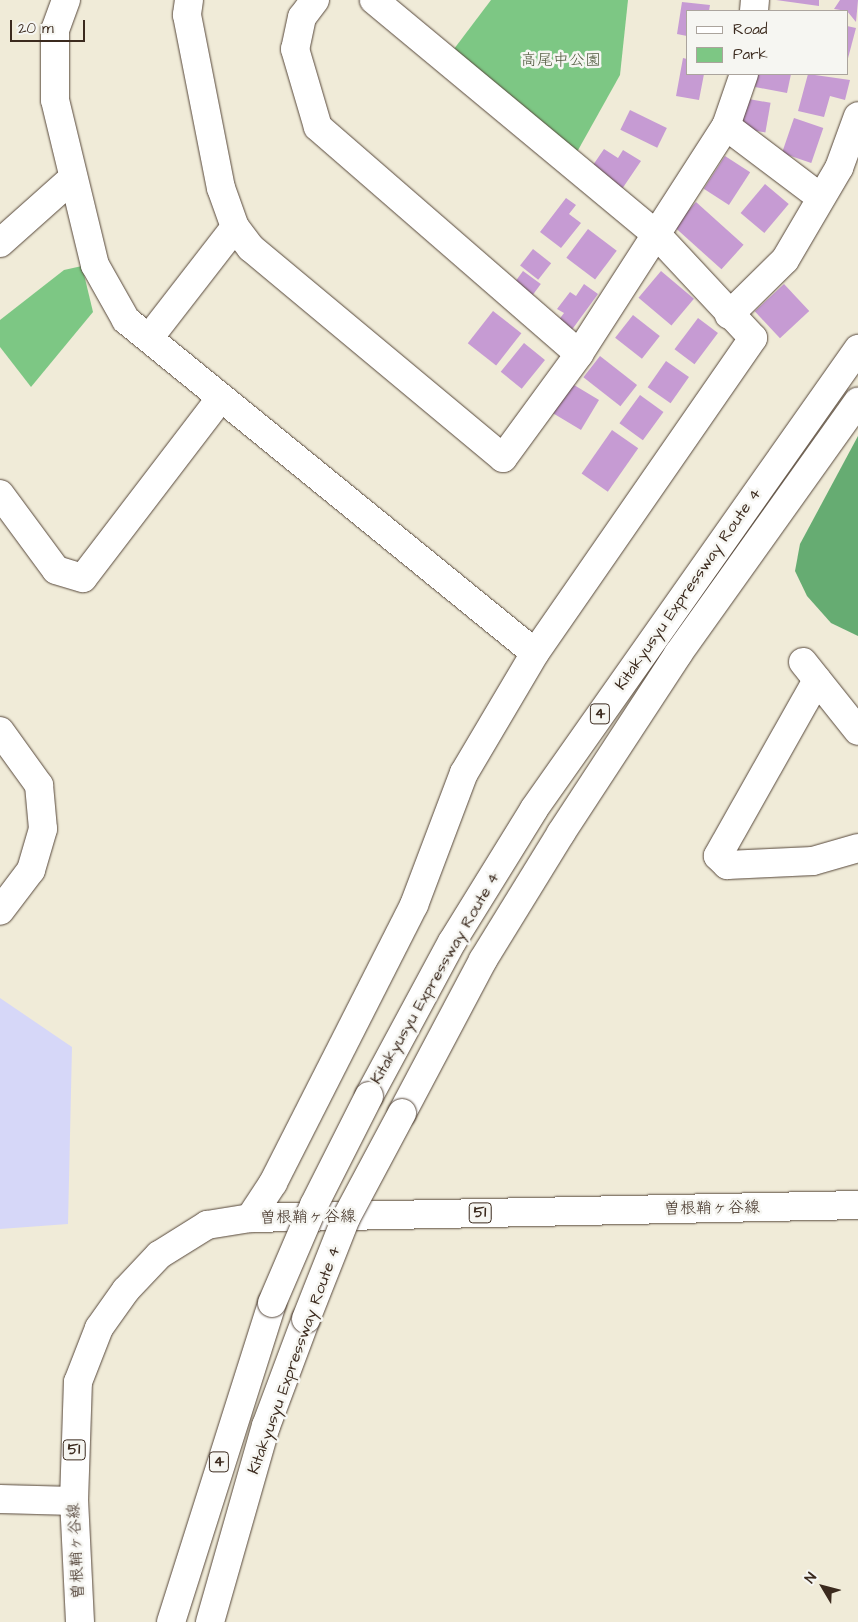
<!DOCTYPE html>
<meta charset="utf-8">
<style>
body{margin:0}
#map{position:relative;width:858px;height:1622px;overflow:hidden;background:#f0ebd8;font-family:"Architects Daughter","Klee One",sans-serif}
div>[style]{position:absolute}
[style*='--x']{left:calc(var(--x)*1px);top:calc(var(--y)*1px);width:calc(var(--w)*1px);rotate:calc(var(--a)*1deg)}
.built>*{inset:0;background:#d6d7f8}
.green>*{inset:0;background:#7dc784}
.forest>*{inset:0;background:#66ac72}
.building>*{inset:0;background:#c69bd3;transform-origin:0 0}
.roads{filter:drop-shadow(0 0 1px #56473a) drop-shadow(0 0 1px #56473a)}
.minor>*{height:28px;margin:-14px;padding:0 14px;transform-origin:14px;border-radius:14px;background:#fff}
.major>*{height:28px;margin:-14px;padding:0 14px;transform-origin:14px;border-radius:14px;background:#fff}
.highway>*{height:28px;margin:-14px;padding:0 14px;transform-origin:14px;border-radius:14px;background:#fff}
.bridges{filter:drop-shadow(0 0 1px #56473a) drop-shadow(0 0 1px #56473a)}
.highway-bridge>*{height:28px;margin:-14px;padding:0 14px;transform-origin:14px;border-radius:14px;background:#fff}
span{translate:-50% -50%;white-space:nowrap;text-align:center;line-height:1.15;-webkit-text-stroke:5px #f6f6f2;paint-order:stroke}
.shield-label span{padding:1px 4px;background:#f6f6f2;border:1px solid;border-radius:4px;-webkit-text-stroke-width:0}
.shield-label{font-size:15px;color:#3b2a1e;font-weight:700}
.park-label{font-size:16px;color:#4f593d}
.street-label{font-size:16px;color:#3b2a1e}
.legend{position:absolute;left:686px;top:10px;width:162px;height:65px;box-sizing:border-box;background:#f6f6f2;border:1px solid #aba49d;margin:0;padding:6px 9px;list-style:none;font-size:15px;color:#3b2a1e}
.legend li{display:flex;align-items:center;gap:10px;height:25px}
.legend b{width:25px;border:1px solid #aba49d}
.north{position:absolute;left:798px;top:1562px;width:50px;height:50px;-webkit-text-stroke:4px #f6f6f2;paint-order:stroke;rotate:307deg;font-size:14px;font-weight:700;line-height:20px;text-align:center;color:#3b2a1e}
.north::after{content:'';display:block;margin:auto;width:18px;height:22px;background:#3b2a1e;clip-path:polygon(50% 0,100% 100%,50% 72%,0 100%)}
.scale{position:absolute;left:10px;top:20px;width:75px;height:22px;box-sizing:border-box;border:2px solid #3b2a1e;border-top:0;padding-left:6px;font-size:15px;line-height:18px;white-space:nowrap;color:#3b2a1e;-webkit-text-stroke:4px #f6f6f2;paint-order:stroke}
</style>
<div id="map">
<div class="built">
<i style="clip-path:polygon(0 998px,72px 1047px,68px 1224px,0 1229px)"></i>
</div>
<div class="green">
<i style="clip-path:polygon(491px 0,628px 0,620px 75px,577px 152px,454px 49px)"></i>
<i style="clip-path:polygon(82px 266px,93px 312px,31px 387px,0 347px,0 320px,64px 270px)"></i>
</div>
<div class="forest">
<i style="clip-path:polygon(858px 436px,858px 636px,831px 623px,807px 596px,795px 571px,800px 544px)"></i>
</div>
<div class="building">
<i style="clip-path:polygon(776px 0,819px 0,819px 6px)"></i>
<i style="clip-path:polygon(840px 0,858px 0,856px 22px,847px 11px,834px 9px)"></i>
<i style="clip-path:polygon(682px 2px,710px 5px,709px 11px,687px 11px,687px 36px,677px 34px)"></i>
<i style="clip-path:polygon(847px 26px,856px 28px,847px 62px)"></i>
<i style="clip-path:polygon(683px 58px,687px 59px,687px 74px,704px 74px,699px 100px,676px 96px)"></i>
<i style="clip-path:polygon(758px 74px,791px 74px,787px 93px,755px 87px)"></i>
<i style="clip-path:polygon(808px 74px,850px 80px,845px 100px,830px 96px,824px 117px,798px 111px)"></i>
<i style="left:743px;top:98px;width:28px;height:30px;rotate:10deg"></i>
<i style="left:630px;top:110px;width:41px;height:22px;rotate:26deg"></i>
<i style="left:794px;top:118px;width:31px;height:37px;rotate:19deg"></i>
<i style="clip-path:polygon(604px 149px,618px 158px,623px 150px,641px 161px,622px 189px,591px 168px)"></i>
<i style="left:725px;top:156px;width:30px;height:39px;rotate:33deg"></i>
<i style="left:765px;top:184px;width:31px;height:38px;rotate:40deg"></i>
<i style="clip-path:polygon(566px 198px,576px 205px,569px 214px,581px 223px,561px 248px,540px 232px)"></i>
<i style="left:696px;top:202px;width:64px;height:33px;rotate:42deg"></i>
<i style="left:588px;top:229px;width:36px;height:36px;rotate:37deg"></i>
<i style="left:533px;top:249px;width:23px;height:21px;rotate:38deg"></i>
<i style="left:523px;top:271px;width:22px;height:20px;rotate:36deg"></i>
<i style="left:661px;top:271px;width:43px;height:35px;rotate:40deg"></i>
<i style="clip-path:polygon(584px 284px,598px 294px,571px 331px,558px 321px,564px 313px,557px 309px,570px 292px,576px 296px)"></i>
<i style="left:784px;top:284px;width:37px;height:40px;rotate:47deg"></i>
<i style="left:493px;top:311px;width:36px;height:41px;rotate:38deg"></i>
<i style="left:633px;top:315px;width:34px;height:29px;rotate:38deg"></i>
<i style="left:698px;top:318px;width:25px;height:39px;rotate:37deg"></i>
<i style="left:524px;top:343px;width:27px;height:37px;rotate:39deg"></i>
<i style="left:600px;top:356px;width:47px;height:27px;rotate:38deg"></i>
<i style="left:666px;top:361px;width:28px;height:32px;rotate:35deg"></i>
<i style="left:569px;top:382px;width:35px;height:35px;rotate:31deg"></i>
<i style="left:640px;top:395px;width:29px;height:35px;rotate:36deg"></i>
<i style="left:612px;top:430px;width:32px;height:53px;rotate:35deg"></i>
</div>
<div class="roads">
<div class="minor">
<i style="--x:66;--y:0;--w:32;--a:110"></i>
<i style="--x:55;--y:30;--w:70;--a:90"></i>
<i style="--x:55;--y:100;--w:170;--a:76.4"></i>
<i style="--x:95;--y:265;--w:63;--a:60.6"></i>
<i style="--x:126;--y:320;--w:527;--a:39.15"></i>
<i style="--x:189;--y:0;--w:15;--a:98"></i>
<i style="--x:187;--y:15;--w:176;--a:78.9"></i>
<i style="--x:221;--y:188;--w:41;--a:70.3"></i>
<i style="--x:235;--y:227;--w:26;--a:53"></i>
<i style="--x:251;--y:248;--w:328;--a:39.8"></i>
<i style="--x:503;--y:458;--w:129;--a:-53.8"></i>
<i style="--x:579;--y:354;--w:271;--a:-57.2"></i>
<i style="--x:726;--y:126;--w:55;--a:-70.9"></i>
<i style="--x:315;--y:0;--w:21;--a:127"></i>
<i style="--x:302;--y:17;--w:33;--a:102"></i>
<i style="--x:295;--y:49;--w:81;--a:73.6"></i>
<i style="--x:318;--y:127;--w:346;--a:41"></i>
<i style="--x:754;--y:11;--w:11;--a:-85"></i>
<i style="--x:726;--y:126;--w:118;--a:37.1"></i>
<i style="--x:0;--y:243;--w:98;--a:-41.7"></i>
<i style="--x:729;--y:315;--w:78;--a:-44.5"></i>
<i style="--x:785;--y:260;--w:107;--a:-59.6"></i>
<i style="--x:839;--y:168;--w:55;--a:-69.9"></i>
<i style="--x:149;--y:338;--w:140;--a:-52.2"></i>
<i style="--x:0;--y:494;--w:94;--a:53.6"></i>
<i style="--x:56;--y:570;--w:28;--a:17"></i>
<i style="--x:83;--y:578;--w:224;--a:-52.6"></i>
<i style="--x:803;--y:662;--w:88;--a:51.4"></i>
<i style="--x:817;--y:680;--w:202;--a:119.4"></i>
<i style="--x:718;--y:856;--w:13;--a:45"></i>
<i style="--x:727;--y:865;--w:86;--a:-2.7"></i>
<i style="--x:813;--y:861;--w:47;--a:-16.1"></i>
<i style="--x:0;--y:731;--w:67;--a:54.2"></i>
<i style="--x:39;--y:785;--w:44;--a:84.8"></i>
<i style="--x:43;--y:829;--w:43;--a:106.3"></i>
<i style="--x:31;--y:870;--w:51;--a:127.1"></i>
<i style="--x:250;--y:1218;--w:42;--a:-56.7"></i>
<i style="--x:273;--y:1183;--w:312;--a:-63.1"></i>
<i style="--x:414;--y:905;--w:141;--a:-69.3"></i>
<i style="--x:464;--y:773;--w:139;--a:-59.4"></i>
<i style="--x:535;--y:653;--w:383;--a:-55.3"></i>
<i style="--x:753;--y:338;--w:141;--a:-133"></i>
<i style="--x:657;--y:235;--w:368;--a:-140.3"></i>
<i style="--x:0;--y:1499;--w:74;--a:1.5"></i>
</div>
<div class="major">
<i style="--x:80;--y:1622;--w:121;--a:-92.8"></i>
<i style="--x:74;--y:1501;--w:119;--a:-88.1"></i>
<i style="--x:78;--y:1382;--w:58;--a:-68.7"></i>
<i style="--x:99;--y:1328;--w:47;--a:-54.6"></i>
<i style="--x:126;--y:1290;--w:48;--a:-46.7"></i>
<i style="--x:159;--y:1255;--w:57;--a:-32"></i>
<i style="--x:207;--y:1225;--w:44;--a:-9.2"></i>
<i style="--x:250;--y:1218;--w:608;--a:-1.22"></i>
</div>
<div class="highway">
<i style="--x:369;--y:1096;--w:175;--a:-61.7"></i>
<i style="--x:452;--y:942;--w:156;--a:-58.3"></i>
<i style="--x:534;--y:809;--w:563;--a:-54.84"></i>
<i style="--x:402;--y:1113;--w:173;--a:-62.1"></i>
<i style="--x:483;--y:960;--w:149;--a:-58.4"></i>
<i style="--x:561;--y:833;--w:214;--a:-56.8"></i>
<i style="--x:678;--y:654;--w:310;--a:-54.5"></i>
<i style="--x:171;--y:1622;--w:335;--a:-72.4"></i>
<i style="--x:210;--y:1622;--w:204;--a:-74.1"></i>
<i style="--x:266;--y:1426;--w:114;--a:-69.5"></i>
</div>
</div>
<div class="bridges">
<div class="highway-bridge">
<i style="--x:272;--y:1303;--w:107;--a:-66.8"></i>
<i style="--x:314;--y:1205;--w:122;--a:-63.2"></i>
<i style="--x:306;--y:1319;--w:109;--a:-68.4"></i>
<i style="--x:346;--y:1218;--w:119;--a:-61.9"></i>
</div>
</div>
<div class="shield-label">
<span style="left:600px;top:714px">4</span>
<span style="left:480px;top:1213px">51</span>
<span style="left:74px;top:1450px">51</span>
<span style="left:219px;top:1462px">4</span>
</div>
<div class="park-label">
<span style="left:561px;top:60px">高尾中公園</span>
</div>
<div class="street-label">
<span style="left:688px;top:589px;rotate:-55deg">Kitakyusyu Expressway Route 4</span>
<span style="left:435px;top:978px;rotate:-60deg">Kitakyusyu Expressway Route 4</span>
<span style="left:712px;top:1208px;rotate:-1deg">曽根鞘ヶ谷線</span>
<span style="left:308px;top:1217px;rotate:-1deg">曽根鞘ヶ谷線</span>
<span style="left:294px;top:1360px;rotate:-70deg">Kitakyusyu Expressway Route 4</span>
<span style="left:76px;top:1551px;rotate:-93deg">曽根鞘ヶ谷線</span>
</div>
<ul class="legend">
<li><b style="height:6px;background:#fff"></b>Road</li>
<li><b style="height:14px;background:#7dc784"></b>Park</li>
</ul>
<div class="north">N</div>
<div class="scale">20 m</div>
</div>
